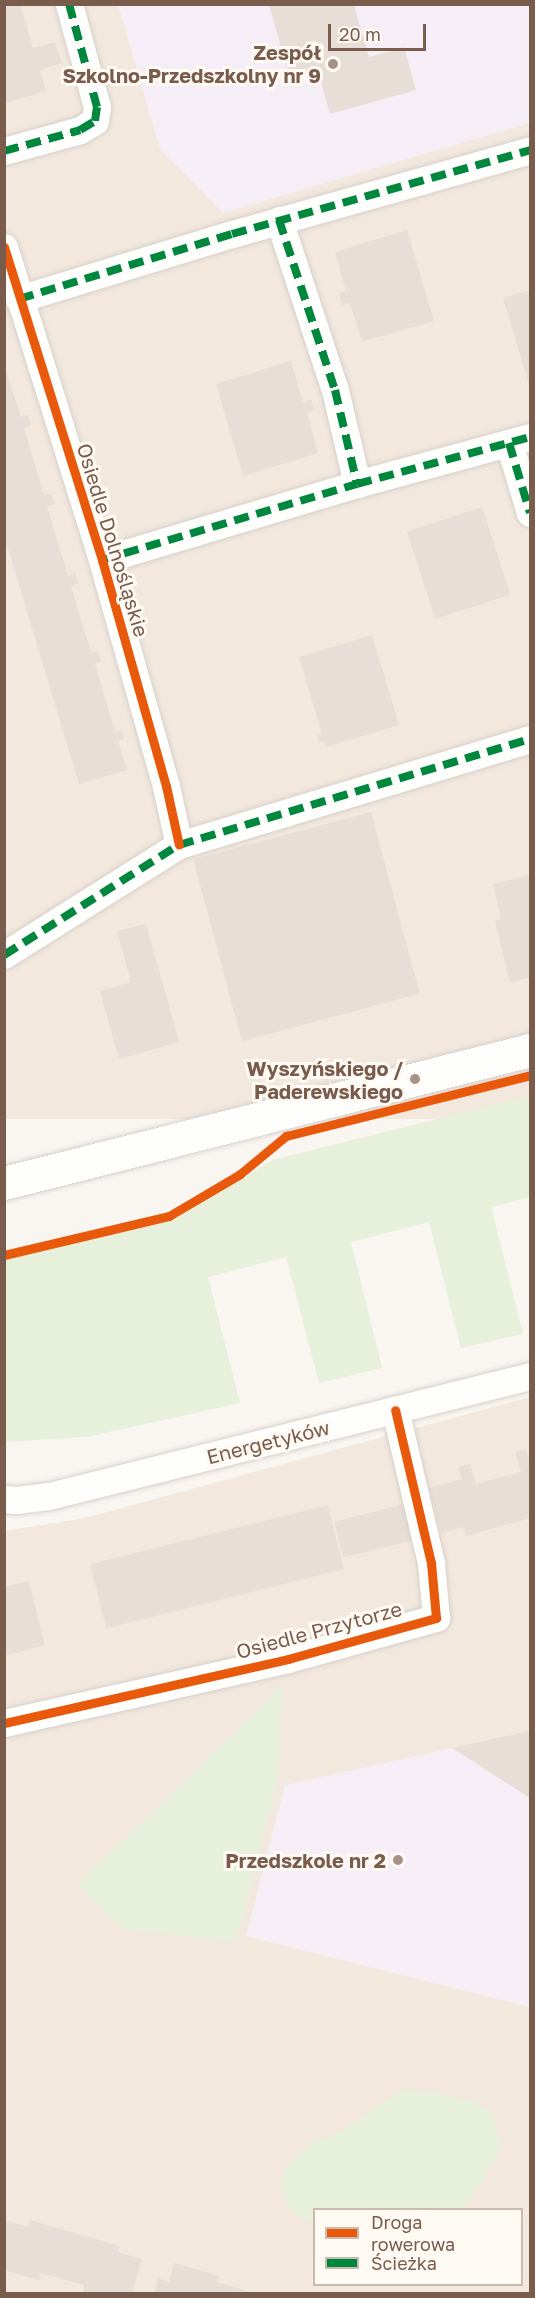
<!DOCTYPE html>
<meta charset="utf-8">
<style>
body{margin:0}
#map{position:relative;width:535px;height:2298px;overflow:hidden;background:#f9f5f0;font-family:"Golos Text",sans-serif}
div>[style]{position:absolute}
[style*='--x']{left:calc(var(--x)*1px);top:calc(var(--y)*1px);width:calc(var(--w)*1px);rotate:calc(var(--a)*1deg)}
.residential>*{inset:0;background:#f2e8de;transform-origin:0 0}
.education>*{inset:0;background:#f6eef6}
.green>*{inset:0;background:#e7f0db}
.building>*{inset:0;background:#e6ded7;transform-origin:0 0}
.roads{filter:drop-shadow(0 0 2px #d7d1cb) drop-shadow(0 0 2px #d7d1cb)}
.street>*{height:27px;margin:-13.5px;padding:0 13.5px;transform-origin:13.5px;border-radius:13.5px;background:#fefefd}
.secondary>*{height:33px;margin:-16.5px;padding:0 16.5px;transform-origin:16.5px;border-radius:16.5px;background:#fefefd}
.quiet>*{height:8px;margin-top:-4px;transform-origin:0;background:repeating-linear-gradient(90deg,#00873e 0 15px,transparent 0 23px)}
.cycleway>*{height:9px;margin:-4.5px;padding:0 4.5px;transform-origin:4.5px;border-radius:4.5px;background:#e8590c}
.dots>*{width:16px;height:16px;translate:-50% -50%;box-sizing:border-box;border:3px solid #fffaf3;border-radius:50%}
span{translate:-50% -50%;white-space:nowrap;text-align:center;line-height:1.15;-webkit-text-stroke:6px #fffaf3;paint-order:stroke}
.poi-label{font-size:20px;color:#7a5c4d;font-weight:700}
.right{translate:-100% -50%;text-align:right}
.street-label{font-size:20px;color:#7a5c4d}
.frame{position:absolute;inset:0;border:6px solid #7a5c4d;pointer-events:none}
.legend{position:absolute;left:313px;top:2208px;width:210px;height:78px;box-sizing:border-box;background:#fffaf3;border:2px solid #cabbb1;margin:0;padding:8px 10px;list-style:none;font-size:18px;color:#7a5c4d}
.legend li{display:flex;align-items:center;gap:12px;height:30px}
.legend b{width:30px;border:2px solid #cabbb1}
.scale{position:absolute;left:328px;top:24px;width:98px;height:27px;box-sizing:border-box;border:3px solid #7a5c4d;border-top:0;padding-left:8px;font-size:18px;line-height:21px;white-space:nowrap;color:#7a5c4d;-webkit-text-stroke:4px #fffaf3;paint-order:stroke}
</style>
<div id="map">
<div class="residential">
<i style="left:5px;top:5px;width:525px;height:1114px"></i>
<i style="clip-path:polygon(evenodd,530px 1397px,530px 2293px,5px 2294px,5px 1531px,85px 1518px,530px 1397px,314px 2210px,522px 2210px,522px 2284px,314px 2284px,314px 2210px)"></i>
</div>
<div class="education">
<i style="clip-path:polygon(118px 5px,530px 5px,530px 123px,223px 213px,160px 149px)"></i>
<i style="clip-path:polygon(530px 1731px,530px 2007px,246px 1936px,285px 1785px)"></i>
</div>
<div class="green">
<i style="clip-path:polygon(530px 1096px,530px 1197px,491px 1207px,523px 1334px,461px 1348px,429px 1222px,351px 1242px,382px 1368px,319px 1383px,286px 1257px,208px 1277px,240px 1403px,86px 1437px,5px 1442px,5px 1259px,174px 1220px,272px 1160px)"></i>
<i style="clip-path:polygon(282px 1686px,279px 1772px,236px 1941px,122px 1929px,78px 1884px)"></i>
<i style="clip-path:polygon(401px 2091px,436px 2093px,472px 2101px,492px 2113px,501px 2149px,473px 2196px,462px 2209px,314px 2210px,314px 2223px,292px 2213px,283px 2195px,283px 2172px,297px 2155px,310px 2144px,335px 2135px)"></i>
</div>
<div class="building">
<i style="clip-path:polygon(4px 4px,20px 4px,33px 48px,55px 42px,62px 63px,40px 70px,46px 91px,4px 104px)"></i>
<i style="clip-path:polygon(269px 5px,354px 5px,369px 57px,404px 47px,416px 90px,330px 114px,318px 71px,290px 79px)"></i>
<i style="clip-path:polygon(407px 230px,434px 321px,362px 342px,350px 303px,342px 305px,339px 293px,346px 291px,335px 252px)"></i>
<i style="clip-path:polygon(530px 290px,530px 388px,503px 298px)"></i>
<i style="clip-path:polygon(291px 361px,303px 403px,311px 399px,314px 410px,307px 413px,318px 453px,243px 476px,216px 384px)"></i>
<i style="clip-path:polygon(4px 365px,21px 417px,28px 415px,31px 426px,24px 428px,44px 495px,51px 494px,55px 504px,47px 506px,68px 576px,75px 573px,78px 583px,71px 586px,91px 653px,98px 651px,101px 662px,95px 664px,115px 732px,122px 730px,124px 739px,118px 741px,127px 770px,79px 784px,4px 535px)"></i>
<i style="left:482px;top:507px;width:92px;height:79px;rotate:72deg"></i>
<i style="clip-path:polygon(372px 635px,399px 725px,326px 747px,324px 741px,319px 743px,317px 736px,322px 734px,299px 657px)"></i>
<i style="left:371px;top:812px;width:188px;height:184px;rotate:75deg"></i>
<i style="clip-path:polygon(530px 875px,530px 977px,510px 983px,495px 921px,501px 919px,493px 884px)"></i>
<i style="clip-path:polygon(146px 924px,179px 1042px,119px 1059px,100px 991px,131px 982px,117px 931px)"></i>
<i style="clip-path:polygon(526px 1449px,530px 1462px,530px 1518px,466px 1536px,463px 1527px,442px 1533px,429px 1488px,462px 1479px,458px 1467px,470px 1464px,476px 1484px,521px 1472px,515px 1452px)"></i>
<i style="left:405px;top:1504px;width:37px;height:73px;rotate:76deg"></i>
<i style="left:328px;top:1505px;width:66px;height:245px;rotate:76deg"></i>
<i style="clip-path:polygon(29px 1581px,45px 1645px,4px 1656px,4px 1587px)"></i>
<i style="clip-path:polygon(530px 1731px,530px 1798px,452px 1748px)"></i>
<i style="clip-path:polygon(4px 2220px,29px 2227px,30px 2220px,120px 2246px,118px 2252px,142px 2259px,132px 2294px,83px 2294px,84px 2285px,40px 2273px,39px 2280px,4px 2270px)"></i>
<i style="clip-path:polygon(174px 2263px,219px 2276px,217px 2282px,257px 2294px,154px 2294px,158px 2278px,169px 2282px)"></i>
</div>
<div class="roads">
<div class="street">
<i style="--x:4;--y:151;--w:79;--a:-15.4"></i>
<i style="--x:80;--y:130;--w:17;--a:-31"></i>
<i style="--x:95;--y:121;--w:14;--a:-82"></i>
<i style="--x:97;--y:107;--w:107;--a:-105.2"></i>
<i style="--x:279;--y:220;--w:179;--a:71.8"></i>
<i style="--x:335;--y:390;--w:97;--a:76.8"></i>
<i style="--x:4;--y:247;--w:328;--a:72.6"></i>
<i style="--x:102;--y:560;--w:235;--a:74.2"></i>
<i style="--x:166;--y:786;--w:60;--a:77.6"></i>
<i style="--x:19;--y:299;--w:223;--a:-17"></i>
<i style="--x:232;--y:234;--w:310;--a:-15.7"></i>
<i style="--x:509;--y:443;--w:73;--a:73.3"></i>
<i style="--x:102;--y:560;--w:266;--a:-16.6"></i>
<i style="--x:357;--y:484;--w:179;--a:-15.2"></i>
<i style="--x:4;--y:955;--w:207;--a:-32.2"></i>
<i style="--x:179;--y:845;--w:367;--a:-16.8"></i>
<i style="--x:4;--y:1499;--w:12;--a:5"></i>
<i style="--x:16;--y:1500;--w:33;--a:-7"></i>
<i style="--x:49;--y:1496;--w:496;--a:-14"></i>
<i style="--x:4;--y:1723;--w:291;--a:-12.7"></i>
<i style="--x:288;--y:1659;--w:154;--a:-15.5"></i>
<i style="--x:436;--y:1618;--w:55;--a:-95.2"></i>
<i style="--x:431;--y:1563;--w:157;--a:-103.2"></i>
</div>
<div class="secondary">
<i style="--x:4;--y:1183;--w:543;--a:-14.19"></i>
</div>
</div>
<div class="quiet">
<i style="--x:4;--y:151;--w:79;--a:-15.4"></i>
<i style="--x:80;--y:130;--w:17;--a:-31"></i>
<i style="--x:95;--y:121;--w:14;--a:-82"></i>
<i style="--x:97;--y:107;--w:107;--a:-105.2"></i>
<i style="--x:279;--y:220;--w:179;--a:71.8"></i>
<i style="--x:335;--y:390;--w:97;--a:76.8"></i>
<i style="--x:19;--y:299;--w:223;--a:-17"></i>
<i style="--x:232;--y:234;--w:310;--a:-15.7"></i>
<i style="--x:509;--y:443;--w:73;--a:73.3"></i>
<i style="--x:102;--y:560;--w:266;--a:-16.6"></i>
<i style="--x:357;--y:484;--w:179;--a:-15.2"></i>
<i style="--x:4;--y:955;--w:207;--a:-32.2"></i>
<i style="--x:179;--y:845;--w:367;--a:-16.8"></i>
</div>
<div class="cycleway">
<i style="--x:4;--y:247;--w:328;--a:72.6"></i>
<i style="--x:102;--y:560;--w:235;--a:74.2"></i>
<i style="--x:166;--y:786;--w:60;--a:77.6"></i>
<i style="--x:4;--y:1255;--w:170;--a:-13.3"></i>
<i style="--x:169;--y:1216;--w:82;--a:-30.6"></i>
<i style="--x:240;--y:1174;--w:60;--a:-39.6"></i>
<i style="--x:286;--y:1136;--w:252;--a:-14"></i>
<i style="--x:4;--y:1723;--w:291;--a:-12.7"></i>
<i style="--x:288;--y:1659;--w:154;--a:-15.5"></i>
<i style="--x:436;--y:1618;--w:55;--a:-95.2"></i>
<i style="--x:431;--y:1563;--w:157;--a:-103.2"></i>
</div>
<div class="dots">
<i style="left:333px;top:64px;background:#a69286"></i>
<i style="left:415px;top:1079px;background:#a69286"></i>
<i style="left:398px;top:1860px;background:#a69286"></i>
</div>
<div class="poi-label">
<span class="right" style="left:321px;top:64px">Zespół<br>Szkolno-Przedszkolny nr 9</span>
<span class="right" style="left:403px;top:1080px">Wyszyńskiego /<br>Paderewskiego</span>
<span class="right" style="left:386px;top:1860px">Przedszkole nr 2</span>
</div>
<div class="street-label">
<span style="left:113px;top:540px;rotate:73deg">Osiedle Dolnośląskie</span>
<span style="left:268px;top:1442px;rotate:-14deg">Energetyków</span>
<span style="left:319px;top:1630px;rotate:-15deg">Osiedle Przytorze</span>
</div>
<div class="frame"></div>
<ul class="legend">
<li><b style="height:8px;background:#e8590c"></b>Droga rowerowa</li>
<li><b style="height:8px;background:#00873e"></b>Ścieżka</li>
</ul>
<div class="scale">20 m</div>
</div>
